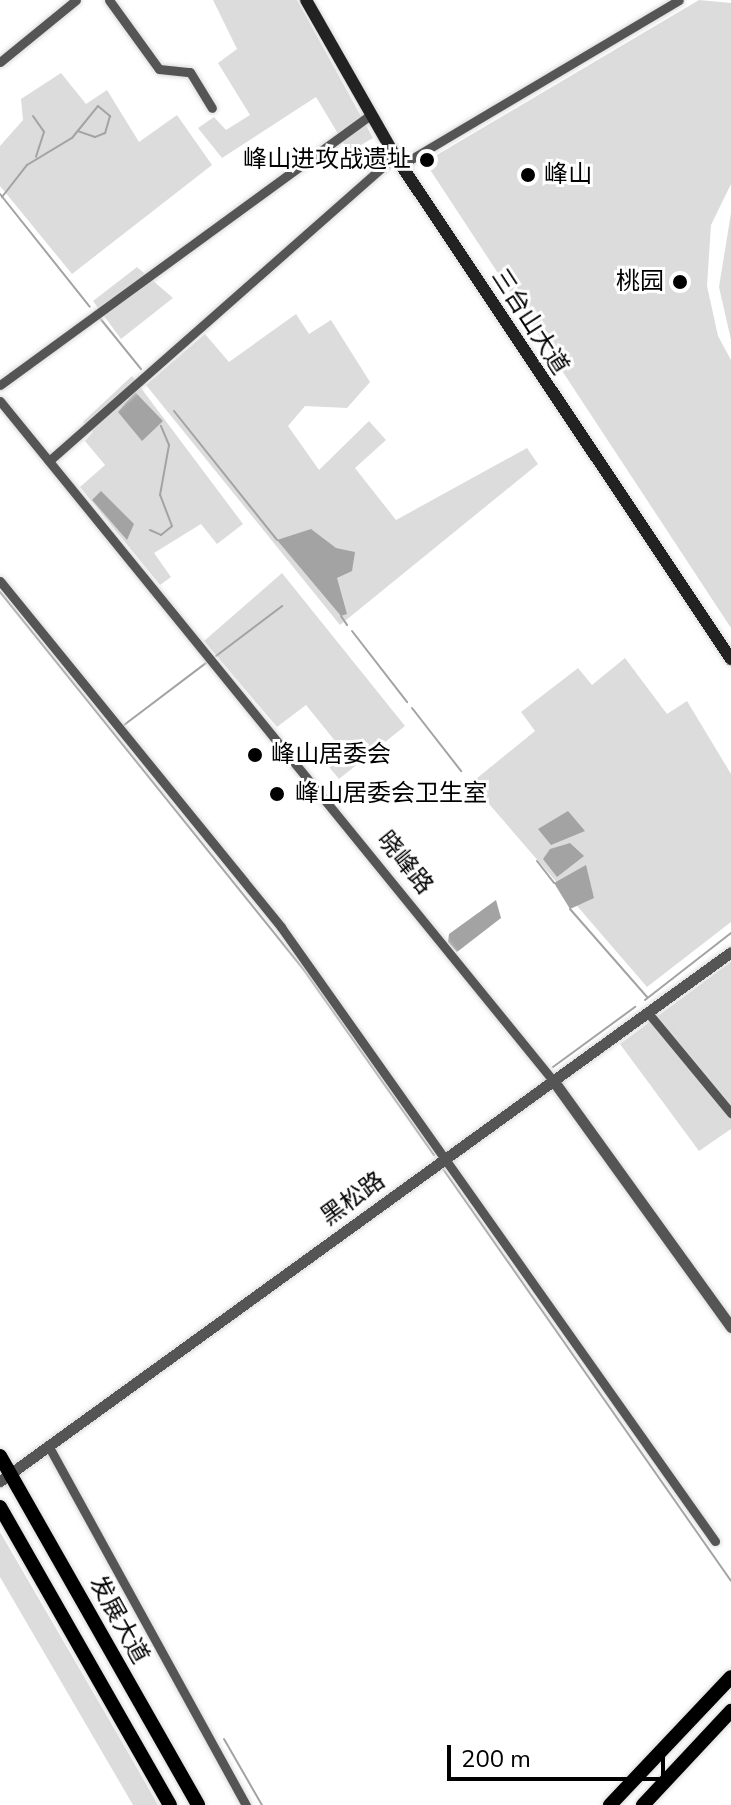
<!DOCTYPE html>
<meta charset="utf-8">
<style>
body{margin:0}
#map{position:relative;width:731px;height:1805px;overflow:hidden;background:#fff;font-family:"Nunito Sans","Noto Sans SC",sans-serif}
div>[style]{position:absolute}
[style*='--x']{left:calc(var(--x)*1px);top:calc(var(--y)*1px);width:calc(var(--w)*1px);rotate:calc(var(--a)*1deg)}
.green>*{inset:0;background:#dcdcdc}
.water>*{inset:0;background:#a3a3a3}
.stream>*{height:2px;margin:-1px;padding:0 1px;transform-origin:1px;border-radius:1px;background:#a3a3a3}
.roads{filter:drop-shadow(0 0 2px #dbdbdb) drop-shadow(0 0 2px #dbdbdb)}
.minor>*{height:9px;margin:-4.5px;padding:0 4.5px;transform-origin:4.5px;border-radius:4.5px;background:#555}
.tertiary>*{height:11px;margin:-5.5px;padding:0 5.5px;transform-origin:5.5px;border-radius:5.5px;background:#555}
.secondary>*{height:12px;margin:-6px;padding:0 6px;transform-origin:6px;border-radius:6px;background:#222}
.primary>*{height:14px;margin:-7px;padding:0 7px;transform-origin:7px;border-radius:7px;background:#000}
.trunk>*{height:14px;margin:-7px;padding:0 7px;transform-origin:7px;border-radius:7px;background:#000}
.dots>*{width:22px;height:22px;translate:-50% -50%;box-sizing:border-box;border:4px solid #fff;border-radius:50%}
span{translate:-50% -50%;white-space:nowrap;text-align:center;line-height:1.15;-webkit-text-stroke:6px #fff;paint-order:stroke}
.poi-label{font-size:24px;color:#000}
.right{translate:-100% -50%;text-align:right}
.left{translate:0 -50%;text-align:left}
.street-label{font-size:24px;color:#000}
.scale{position:absolute;left:447px;top:1745px;width:218px;height:36px;box-sizing:border-box;border:4px solid #000;border-top:0;padding-left:10px;font-size:24px;line-height:28px;white-space:nowrap;color:#000;-webkit-text-stroke:6px #fff;paint-order:stroke}
</style>
<div id="map">
<div class="green">
<i style="clip-path:polygon(213px 0,297px 0,373px 138px,349px 152px,316px 97px,222px 158px,198px 128px,214px 117px,226px 130px,250px 115px,218px 63px,237px 49px)"></i>
<i style="clip-path:polygon(699px 0,731px 3px,731px 184px,711px 225px,707px 286px,718px 336px,731px 360px,731px 628px,425px 162px)"></i>
<i style="clip-path:polygon(61px 73px,86px 104px,107px 90px,139px 142px,177px 115px,212px 165px,72px 274px,0 186px,0 146px,23px 120px,21px 99px)"></i>
<i style="clip-path:polygon(731px 213px,731px 340px,719px 287px)"></i>
<i style="clip-path:polygon(137px 267px,173px 298px,121px 339px,93px 301px)"></i>
<i style="clip-path:polygon(296px 314px,309px 334px,331px 320px,370px 382px,347px 408px,305px 406px,288px 426px,319px 470px,369px 421px,386px 440px,355px 468px,396px 520px,527px 448px,538px 464px,340px 625px,146px 385px,205px 334px,229px 362px)"></i>
<i style="clip-path:polygon(132px 376px,243px 524px,217px 544px,201px 524px,154px 553px,171px 577px,160px 585px,80px 487px,105px 465px,85px 441px,93px 432px,83px 422px)"></i>
<i style="clip-path:polygon(282px 573px,405px 726px,339px 779px,324px 761px,340px 747px,306px 705px,277px 727px,204px 641px)"></i>
<i style="clip-path:polygon(625px 658px,667px 714px,687px 701px,731px 774px,731px 922px,647px 987px,471px 783px,535px 731px,521px 712px,578px 668px,592px 685px)"></i>
<i style="clip-path:polygon(731px 962px,731px 1129px,699px 1151px,620px 1044px)"></i>
<i style="clip-path:polygon(0 1532px,126px 1749px,158px 1805px,133px 1805px,0 1577px)"></i>
</div>
<div class="water">
<i style="clip-path:polygon(135px 392px,163px 421px,142px 441px,118px 412px)"></i>
<i style="clip-path:polygon(101px 491px,134px 524px,127px 540px,92px 500px)"></i>
<i style="clip-path:polygon(311px 529px,336px 548px,355px 552px,352px 571px,337px 578px,347px 614px,341px 616px,277px 540px)"></i>
<i style="clip-path:polygon(568px 811px,585px 831px,551px 845px,538px 829px)"></i>
<i style="clip-path:polygon(570px 843px,584px 856px,557px 877px,543px 859px,550px 849px)"></i>
<i style="clip-path:polygon(586px 865px,594px 898px,570px 909px,554px 883px)"></i>
<i style="clip-path:polygon(496px 900px,501px 918px,457px 952px,448px 942px,449px 934px)"></i>
</div>
<div class="stream">
<i style="--x:33;--y:116;--w:19;--a:55"></i>
<i style="--x:44;--y:132;--w:26;--a:108"></i>
<i style="--x:0;--y:194;--w:144;--a:51.5"></i>
<i style="--x:2;--y:197;--w:41;--a:-52"></i>
<i style="--x:27;--y:165;--w:52;--a:-31"></i>
<i style="--x:72;--y:138;--w:41;--a:-50.9"></i>
<i style="--x:98;--y:106;--w:16;--a:40"></i>
<i style="--x:110;--y:116;--w:18;--a:106"></i>
<i style="--x:105;--y:133;--w:11;--a:158"></i>
<i style="--x:95;--y:137;--w:18;--a:-161"></i>
<i style="--x:99;--y:317;--w:67;--a:51.1"></i>
<i style="--x:174;--y:411;--w:165;--a:51.4"></i>
<i style="--x:150;--y:530;--w:12;--a:24"></i>
<i style="--x:161;--y:535;--w:14;--a:-39"></i>
<i style="--x:172;--y:526;--w:33;--a:-111"></i>
<i style="--x:160;--y:495;--w:51;--a:-79.8"></i>
<i style="--x:169;--y:445;--w:21;--a:-113"></i>
<i style="--x:0;--y:592;--w:485;--a:51.2"></i>
<i style="--x:304;--y:970;--w:226;--a:54.9"></i>
<i style="--x:341;--y:616;--w:11;--a:56"></i>
<i style="--x:352;--y:631;--w:90;--a:52.2"></i>
<i style="--x:216;--y:656;--w:83;--a:-37.1"></i>
<i style="--x:412;--y:708;--w:80;--a:52.1"></i>
<i style="--x:124;--y:725;--w:103;--a:-37.1"></i>
<i style="--x:537;--y:861;--w:28;--a:52"></i>
<i style="--x:570;--y:909;--w:117;--a:48.8"></i>
<i style="--x:645;--y:1000;--w:109;--a:-37.9"></i>
<i style="--x:553;--y:1067;--w:102;--a:-36.2"></i>
<i style="--x:441;--y:1166;--w:506;--a:55.05"></i>
<i style="--x:224;--y:1739;--w:76;--a:60.1"></i>
</div>
<div class="roads">
<div class="minor">
<i style="--x:109;--y:0;--w:85;--a:54.1"></i>
<i style="--x:159;--y:69;--w:31;--a:6"></i>
<i style="--x:190;--y:72;--w:42;--a:58.6"></i>
<i style="--x:0;--y:62;--w:98;--a:-39.2"></i>
<i style="--x:401;--y:165;--w:323;--a:-30.7"></i>
<i style="--x:0;--y:385;--w:458;--a:-36.1"></i>
<i style="--x:0;--y:401;--w:879;--a:50.86"></i>
<i style="--x:49;--y:461;--w:461;--a:-41.4"></i>
<i style="--x:0;--y:581;--w:446;--a:50.9"></i>
<i style="--x:281;--y:927;--w:752;--a:54.75"></i>
<i style="--x:649;--y:1014;--w:129;--a:50.4"></i>
<i style="--x:48;--y:1445;--w:411;--a:61.2"></i>
</div>
<div class="tertiary">
<i style="--x:555;--y:1083;--w:301;--a:54.2"></i>
<i style="--x:0;--y:1481;--w:902;--a:-35.89"></i>
</div>
<div class="secondary">
<i style="--x:306;--y:0;--w:180;--a:60.3"></i>
<i style="--x:395;--y:156;--w:605;--a:56.26"></i>
</div>
<div class="primary">
<i style="--x:0;--y:1456;--w:401;--a:60.4"></i>
<i style="--x:0;--y:1507;--w:343;--a:60.3"></i>
</div>
<div class="trunk">
<i style="--x:610;--y:1805;--w:176;--a:-46.6"></i>
<i style="--x:643;--y:1805;--w:129;--a:-46.9"></i>
</div>
</div>
<div class="dots">
<i style="left:427px;top:160px;background:#000"></i>
<i style="left:528px;top:175px;background:#000"></i>
<i style="left:680px;top:282px;background:#000"></i>
<i style="left:255px;top:755px;background:#000"></i>
<i style="left:277px;top:794px;background:#000"></i>
</div>
<div class="poi-label">
<span class="right" style="left:411px;top:160px">峰山进攻战遗址</span>
<span class="left" style="left:544px;top:175px">峰山</span>
<span class="right" style="left:664px;top:282px">桃园</span>
<span class="left" style="left:271px;top:755px">峰山居委会</span>
<span class="left" style="left:295px;top:794px">峰山居委会卫生室</span>
</div>
<div class="street-label">
<span style="left:530px;top:322px;rotate:57deg">三台山大道</span>
<span style="left:405px;top:863px;rotate:51deg">晓峰路</span>
<span style="left:353px;top:1199px;rotate:-36deg">黑松路</span>
<span style="left:119px;top:1620px;rotate:61deg">发展大道</span>
</div>
<div class="scale">200 m</div>
</div>
